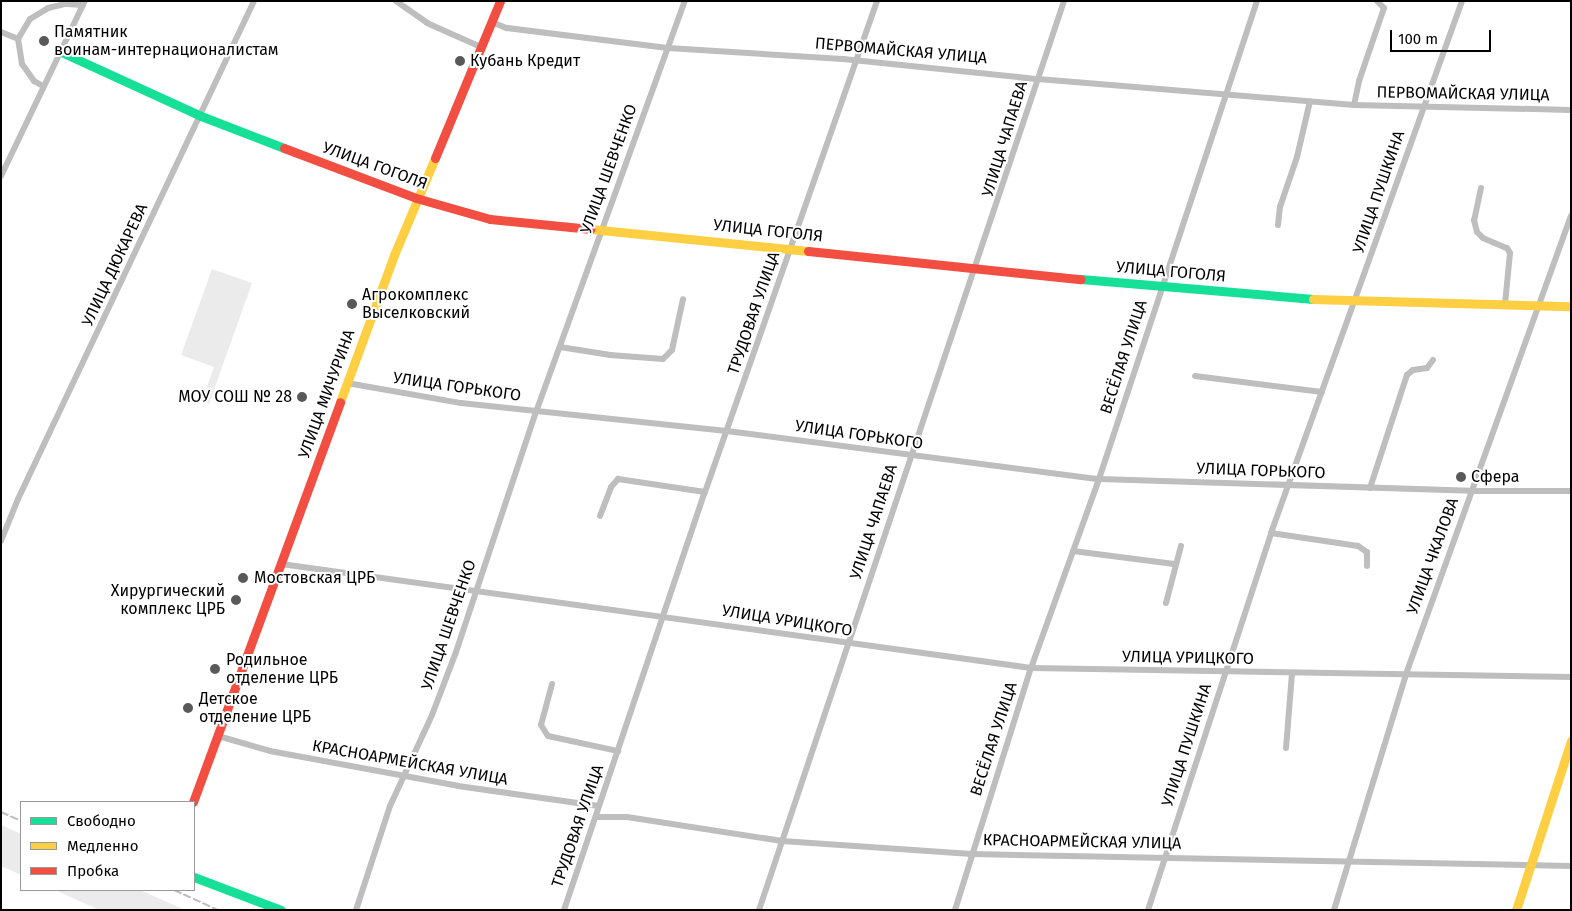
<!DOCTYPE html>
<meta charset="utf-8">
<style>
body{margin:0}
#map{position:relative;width:1572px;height:911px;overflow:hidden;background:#fff;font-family:"Fira Sans",sans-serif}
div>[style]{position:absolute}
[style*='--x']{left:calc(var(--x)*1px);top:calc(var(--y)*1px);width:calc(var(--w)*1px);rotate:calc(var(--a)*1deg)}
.green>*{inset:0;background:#ebebeb}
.street>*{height:6px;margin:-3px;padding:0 3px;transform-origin:3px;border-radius:3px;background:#bebebe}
.fast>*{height:9px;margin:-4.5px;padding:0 4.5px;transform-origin:4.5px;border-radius:4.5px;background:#16e098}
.slow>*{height:9px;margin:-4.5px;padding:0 4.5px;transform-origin:4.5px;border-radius:4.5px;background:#ffcf43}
.jam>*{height:9px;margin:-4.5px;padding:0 4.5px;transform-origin:4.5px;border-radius:4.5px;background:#f24e42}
.rail>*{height:2px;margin-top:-1px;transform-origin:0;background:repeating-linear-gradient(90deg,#bebebe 0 8px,transparent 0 10.5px)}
.dots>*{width:14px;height:14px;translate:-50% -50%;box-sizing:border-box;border:2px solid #fff;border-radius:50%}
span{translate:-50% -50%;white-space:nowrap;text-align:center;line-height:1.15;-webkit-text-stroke:4px #fff;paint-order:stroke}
.poi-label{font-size:16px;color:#000}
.left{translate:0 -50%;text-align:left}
.right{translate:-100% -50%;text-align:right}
.street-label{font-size:16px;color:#000}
.frame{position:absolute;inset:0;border:2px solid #000;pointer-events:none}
.legend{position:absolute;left:20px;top:801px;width:175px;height:90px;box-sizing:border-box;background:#fff;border:1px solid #999;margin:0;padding:6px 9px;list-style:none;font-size:15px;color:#000}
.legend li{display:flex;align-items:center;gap:10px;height:25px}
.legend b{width:25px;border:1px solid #999}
.scale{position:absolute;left:1390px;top:30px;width:101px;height:22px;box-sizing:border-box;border:2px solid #000;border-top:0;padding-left:6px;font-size:15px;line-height:18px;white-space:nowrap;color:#000;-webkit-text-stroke:4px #fff;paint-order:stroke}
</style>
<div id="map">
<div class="green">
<i style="clip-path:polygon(212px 269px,252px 283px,209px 404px,202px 401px,214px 367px,181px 355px)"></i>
<i style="clip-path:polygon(1px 825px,21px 834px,21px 875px,1px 866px)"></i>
<i style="clip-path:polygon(55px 890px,140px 890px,185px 910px,99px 910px)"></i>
</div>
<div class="street">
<i style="--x:396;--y:1;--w:38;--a:35"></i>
<i style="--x:427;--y:23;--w:59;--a:24"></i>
<i style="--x:491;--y:22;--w:17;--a:21"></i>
<i style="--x:507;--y:28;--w:162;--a:7.1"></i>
<i style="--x:668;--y:48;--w:175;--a:3.6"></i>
<i style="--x:843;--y:59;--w:196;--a:5.9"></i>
<i style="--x:1038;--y:79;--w:317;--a:4.7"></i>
<i style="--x:1354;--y:105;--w:217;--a:1.3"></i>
<i style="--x:1;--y:32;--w:18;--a:22"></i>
<i style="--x:43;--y:86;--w:10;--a:-151"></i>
<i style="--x:34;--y:81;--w:21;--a:-125"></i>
<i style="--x:22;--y:64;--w:25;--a:-99"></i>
<i style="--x:18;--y:39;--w:23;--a:-59"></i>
<i style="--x:30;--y:19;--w:21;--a:-31"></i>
<i style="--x:48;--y:8;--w:18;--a:-13"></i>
<i style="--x:66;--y:4;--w:17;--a:3"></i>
<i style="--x:1354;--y:105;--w:25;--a:-78"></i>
<i style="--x:1359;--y:81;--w:77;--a:-71.1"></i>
<i style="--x:1384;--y:8;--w:10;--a:-135"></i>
<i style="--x:1;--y:176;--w:194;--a:-64.4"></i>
<i style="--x:1481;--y:188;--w:33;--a:102"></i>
<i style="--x:1474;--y:220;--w:12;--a:76"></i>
<i style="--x:1477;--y:232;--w:8;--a:45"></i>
<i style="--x:1483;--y:238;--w:26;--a:23"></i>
<i style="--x:1507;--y:248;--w:6;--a:59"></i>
<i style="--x:1510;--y:253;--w:51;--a:95.6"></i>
<i style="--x:1278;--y:225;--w:18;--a:-84"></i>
<i style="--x:1280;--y:207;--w:53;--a:-71.2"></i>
<i style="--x:1297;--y:157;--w:57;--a:-76.9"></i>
<i style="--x:560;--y:347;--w:51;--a:9.1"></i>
<i style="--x:610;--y:355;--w:53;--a:4.3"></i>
<i style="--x:663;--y:359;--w:13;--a:-45"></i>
<i style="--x:672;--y:350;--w:52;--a:-77.8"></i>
<i style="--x:1195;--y:376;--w:128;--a:7.2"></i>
<i style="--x:347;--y:383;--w:116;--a:10"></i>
<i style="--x:461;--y:403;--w:267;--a:6"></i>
<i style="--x:727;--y:431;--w:375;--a:7.4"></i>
<i style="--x:1099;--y:479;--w:372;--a:1.8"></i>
<i style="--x:1471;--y:491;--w:100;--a:0"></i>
<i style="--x:1370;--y:488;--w:119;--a:-71.9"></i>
<i style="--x:1407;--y:375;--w:8;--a:-40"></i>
<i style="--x:1413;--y:370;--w:14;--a:-8"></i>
<i style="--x:1427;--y:368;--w:10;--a:-53"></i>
<i style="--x:600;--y:516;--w:31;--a:-69"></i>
<i style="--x:611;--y:487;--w:11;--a:-49"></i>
<i style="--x:618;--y:479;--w:88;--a:8.5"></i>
<i style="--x:1271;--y:533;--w:88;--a:8.5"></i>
<i style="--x:1358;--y:546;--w:11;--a:34"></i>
<i style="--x:1367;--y:552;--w:14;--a:90"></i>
<i style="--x:1;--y:541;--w:45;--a:-68"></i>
<i style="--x:18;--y:499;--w:551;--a:-64.64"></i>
<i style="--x:1073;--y:551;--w:102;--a:7.3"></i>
<i style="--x:281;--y:564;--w:757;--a:7.89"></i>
<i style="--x:1031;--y:668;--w:540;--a:0.95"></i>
<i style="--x:1166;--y:603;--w:59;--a:-75.3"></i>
<i style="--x:552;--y:684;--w:42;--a:105"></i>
<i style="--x:541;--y:725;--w:13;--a:58"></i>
<i style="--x:548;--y:736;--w:72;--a:12.1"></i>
<i style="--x:218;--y:736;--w:54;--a:16.1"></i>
<i style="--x:270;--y:751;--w:191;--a:10.5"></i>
<i style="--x:458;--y:786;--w:142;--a:8.1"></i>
<i style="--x:1286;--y:748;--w:75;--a:-85.4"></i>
<i style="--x:596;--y:817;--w:31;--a:0"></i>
<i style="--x:627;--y:817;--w:157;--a:8.8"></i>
<i style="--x:782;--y:841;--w:190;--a:3.9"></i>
<i style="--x:972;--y:854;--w:599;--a:1.15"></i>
<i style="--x:356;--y:910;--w:109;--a:-71.9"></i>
<i style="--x:390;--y:806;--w:100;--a:-65.2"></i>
<i style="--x:432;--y:715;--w:67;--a:-69.1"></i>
<i style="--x:456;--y:652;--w:253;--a:-71.6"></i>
<i style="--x:536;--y:412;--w:437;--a:-70.1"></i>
<i style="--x:564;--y:910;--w:441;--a:-71.4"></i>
<i style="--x:705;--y:492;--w:520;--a:-70.69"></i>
<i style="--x:759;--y:910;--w:959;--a:-71.45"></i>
<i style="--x:955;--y:910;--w:254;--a:-72.6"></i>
<i style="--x:1031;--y:668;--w:201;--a:-70.2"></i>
<i style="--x:1099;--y:479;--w:503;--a:-71.71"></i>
<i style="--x:1148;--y:910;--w:397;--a:-71.9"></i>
<i style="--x:1271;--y:533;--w:565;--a:-70.25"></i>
<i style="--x:1334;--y:910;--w:247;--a:-73"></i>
<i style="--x:1406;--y:674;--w:487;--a:-70.2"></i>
</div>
<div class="fast">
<i style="--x:59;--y:51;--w:156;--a:24.6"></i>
<i style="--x:201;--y:116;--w:89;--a:21.1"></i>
<i style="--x:1081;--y:279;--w:233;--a:4.9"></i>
<i style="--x:194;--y:877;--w:93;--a:20.8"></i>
</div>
<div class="slow">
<i style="--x:591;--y:229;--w:218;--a:5.8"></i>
<i style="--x:1313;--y:299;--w:258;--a:1.6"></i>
<i style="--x:340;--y:402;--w:157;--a:-69.8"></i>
<i style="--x:394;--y:255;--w:105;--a:-67.1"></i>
<i style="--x:1516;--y:910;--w:178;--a:-72"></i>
</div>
<div class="jam">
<i style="--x:284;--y:148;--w:141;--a:20.7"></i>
<i style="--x:416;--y:198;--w:77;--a:15.8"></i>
<i style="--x:490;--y:219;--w:101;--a:5.7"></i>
<i style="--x:435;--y:158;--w:170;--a:-67.5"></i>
<i style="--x:808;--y:251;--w:274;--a:5.9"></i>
<i style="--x:193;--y:802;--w:426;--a:-69.8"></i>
</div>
<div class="rail">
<i style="--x:1;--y:812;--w:22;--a:24"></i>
<i style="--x:174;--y:890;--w:48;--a:24.4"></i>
</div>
<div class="dots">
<i style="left:44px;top:41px;background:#595959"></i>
<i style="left:460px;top:61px;background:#595959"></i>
<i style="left:352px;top:304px;background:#595959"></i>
<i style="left:302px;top:397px;background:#595959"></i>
<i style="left:1461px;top:477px;background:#595959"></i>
<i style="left:243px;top:578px;background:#595959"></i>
<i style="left:236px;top:600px;background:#595959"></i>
<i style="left:215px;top:669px;background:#595959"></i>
<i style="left:188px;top:708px;background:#595959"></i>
</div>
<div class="poi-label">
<span class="left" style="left:54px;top:41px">Памятник<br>воинам-интернационалистам</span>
<span class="left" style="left:470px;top:61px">Кубань Кредит</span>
<span class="left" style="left:362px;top:304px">Агрокомплекс<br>Выселковский</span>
<span class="right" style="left:292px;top:397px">МОУ СОШ № 28</span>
<span class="left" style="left:1471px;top:477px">Сфера</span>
<span class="left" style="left:254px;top:578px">Мостовская ЦРБ</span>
<span class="right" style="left:225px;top:600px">Хирургический<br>комплекс ЦРБ</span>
<span class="left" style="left:226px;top:669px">Родильное<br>отделение ЦРБ</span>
<span class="left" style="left:199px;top:708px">Детское<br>отделение ЦРБ</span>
</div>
<div class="street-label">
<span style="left:901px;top:51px;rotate:5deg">ПЕРВОМАЙСКАЯ УЛИЦА</span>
<span style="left:1463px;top:94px;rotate:1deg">ПЕРВОМАЙСКАЯ УЛИЦА</span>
<span style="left:1005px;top:139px;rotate:-73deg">УЛИЦА ЧАПАЕВА</span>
<span style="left:375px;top:166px;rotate:20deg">УЛИЦА ГОГОЛЯ</span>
<span style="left:609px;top:169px;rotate:-70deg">УЛИЦА ШЕВЧЕНКО</span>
<span style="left:1379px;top:192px;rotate:-71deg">УЛИЦА ПУШКИНА</span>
<span style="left:768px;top:231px;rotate:6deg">УЛИЦА ГОГОЛЯ</span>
<span style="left:115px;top:265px;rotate:-65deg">УЛИЦА ДЮКАРЕВА</span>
<span style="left:1171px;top:272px;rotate:5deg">УЛИЦА ГОГОЛЯ</span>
<span style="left:754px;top:313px;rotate:-71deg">ТРУДОВАЯ УЛИЦА</span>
<span style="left:1124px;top:357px;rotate:-72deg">ВЕСЁЛАЯ УЛИЦА</span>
<span style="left:457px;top:387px;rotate:8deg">УЛИЦА ГОРЬКОГО</span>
<span style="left:327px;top:394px;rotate:-70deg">УЛИЦА МИЧУРИНА</span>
<span style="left:859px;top:435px;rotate:8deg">УЛИЦА ГОРЬКОГО</span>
<span style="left:1261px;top:471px;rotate:2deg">УЛИЦА ГОРЬКОГО</span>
<span style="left:874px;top:522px;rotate:-72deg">УЛИЦА ЧАПАЕВА</span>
<span style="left:1433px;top:556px;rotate:-70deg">УЛИЦА ЧКАЛОВА</span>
<span style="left:787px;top:621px;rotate:9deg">УЛИЦА УРИЦКОГО</span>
<span style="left:449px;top:625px;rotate:-71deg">УЛИЦА ШЕВЧЕНКО</span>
<span style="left:1188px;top:658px;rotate:1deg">УЛИЦА УРИЦКОГО</span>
<span style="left:994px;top:739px;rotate:-72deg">ВЕСЁЛАЯ УЛИЦА</span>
<span style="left:1187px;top:745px;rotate:-72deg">УЛИЦА ПУШКИНА</span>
<span style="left:410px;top:763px;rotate:10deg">КРАСНОАРМЕЙСКАЯ УЛИЦА</span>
<span style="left:578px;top:826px;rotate:-71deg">ТРУДОВАЯ УЛИЦА</span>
<span style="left:1082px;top:842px;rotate:1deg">КРАСНОАРМЕЙСКАЯ УЛИЦА</span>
</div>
<div class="frame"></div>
<ul class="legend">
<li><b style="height:6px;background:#16e098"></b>Свободно</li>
<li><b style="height:6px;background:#ffcf43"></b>Медленно</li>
<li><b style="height:6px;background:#f24e42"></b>Пробка</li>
</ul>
<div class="scale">100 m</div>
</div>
